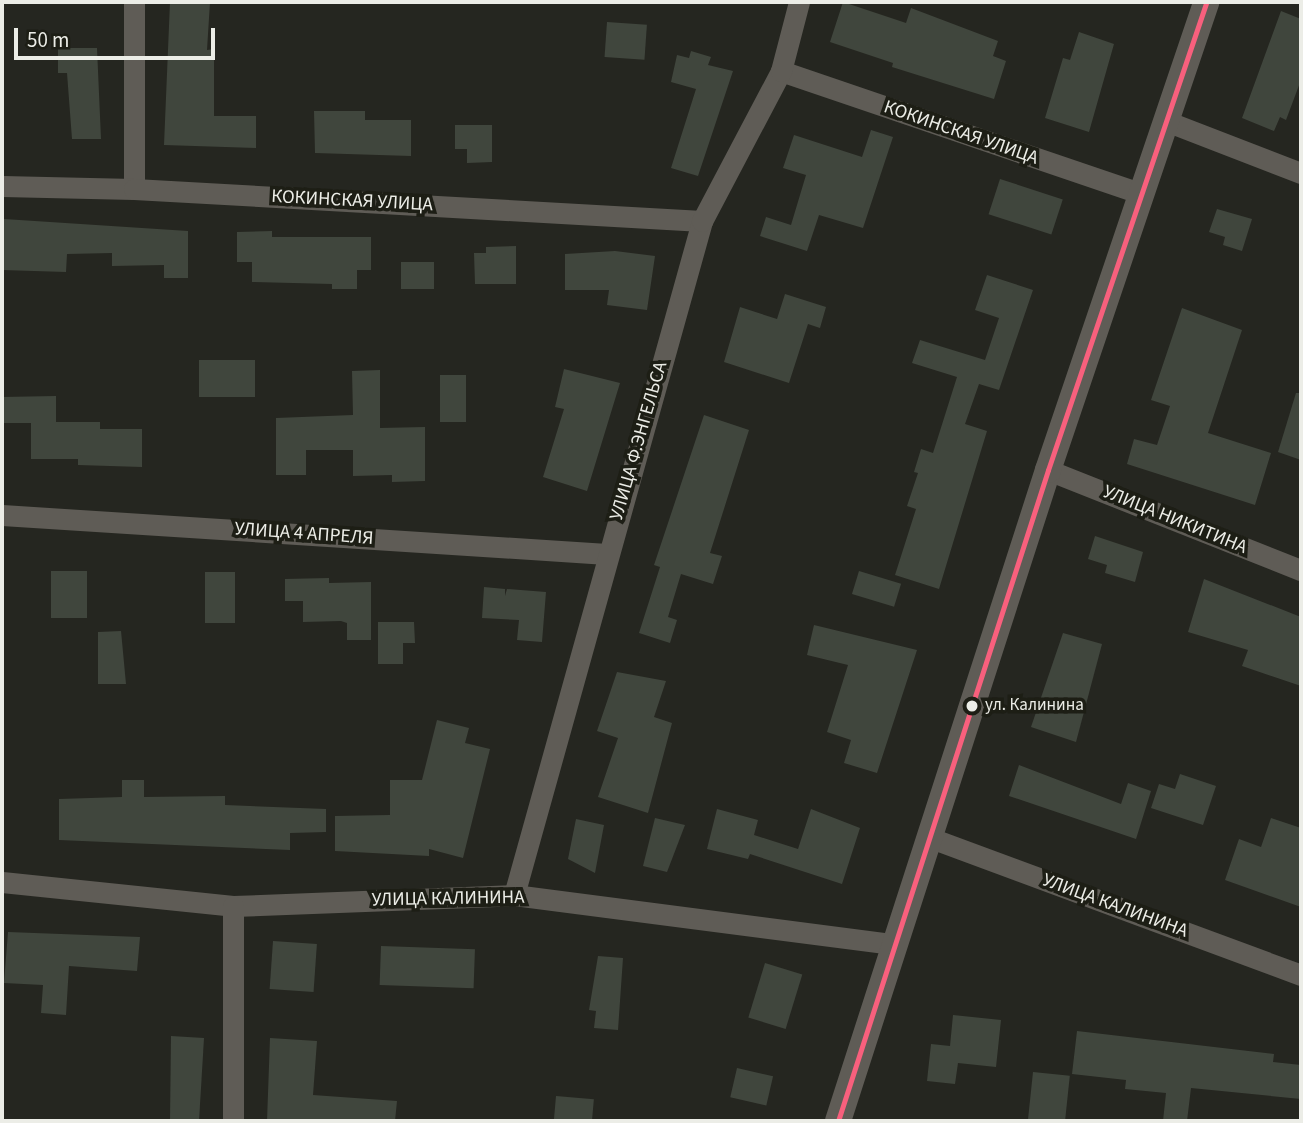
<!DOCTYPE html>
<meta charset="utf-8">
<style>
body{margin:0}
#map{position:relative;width:1303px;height:1123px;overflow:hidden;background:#252620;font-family:"Source Sans 3",sans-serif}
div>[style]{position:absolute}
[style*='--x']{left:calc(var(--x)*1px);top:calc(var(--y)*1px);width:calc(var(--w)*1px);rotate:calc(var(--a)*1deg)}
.building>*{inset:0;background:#40463d;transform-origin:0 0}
.minor>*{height:21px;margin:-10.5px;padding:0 10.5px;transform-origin:10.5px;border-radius:10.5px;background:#5f5c56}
.tertiary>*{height:26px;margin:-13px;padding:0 13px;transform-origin:13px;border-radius:13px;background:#5f5c56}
.bus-1>*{height:5px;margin:-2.5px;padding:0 2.5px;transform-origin:2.5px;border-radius:2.5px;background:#f8607d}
.dots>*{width:19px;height:19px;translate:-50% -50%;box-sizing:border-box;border:4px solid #1d1e15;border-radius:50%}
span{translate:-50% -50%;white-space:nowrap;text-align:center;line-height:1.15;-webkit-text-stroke:7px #1d1e15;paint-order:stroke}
.bus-label{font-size:17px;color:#ecede7}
.left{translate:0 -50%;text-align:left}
.street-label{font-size:19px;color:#ecede7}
.frame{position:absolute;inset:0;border:4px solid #ecede7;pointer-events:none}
.scale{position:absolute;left:14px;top:28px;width:201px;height:32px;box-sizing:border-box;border:4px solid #ecede7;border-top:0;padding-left:9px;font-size:21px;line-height:24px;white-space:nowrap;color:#ecede7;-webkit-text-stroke:5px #1d1e15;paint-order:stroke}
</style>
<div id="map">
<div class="building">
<i style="clip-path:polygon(170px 2px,210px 2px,207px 50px,214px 49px,214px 116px,256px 116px,256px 148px,164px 145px)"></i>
<i style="clip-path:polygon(843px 2px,906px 23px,911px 8px,998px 41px,993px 56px,1006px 61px,994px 99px,892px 67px,893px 63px,830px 42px)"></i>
<i style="clip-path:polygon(1281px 11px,1301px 19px,1301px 80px,1286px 120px,1280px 117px,1274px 131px,1242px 118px)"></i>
<i style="left:607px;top:22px;width:40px;height:35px;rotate:4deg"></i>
<i style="clip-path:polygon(1079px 32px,1114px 44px,1089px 132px,1045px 118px,1063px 58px,1070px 60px)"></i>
<i style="clip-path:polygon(58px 48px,97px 48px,101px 139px,72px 139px,67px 73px,58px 73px)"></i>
<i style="clip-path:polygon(691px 51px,711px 57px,708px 65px,733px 71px,698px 176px,671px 168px,696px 89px,671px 82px,677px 55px,689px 58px)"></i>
<i style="clip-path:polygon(314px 111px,365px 111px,365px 120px,411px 120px,411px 156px,315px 153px)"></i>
<i style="clip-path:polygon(455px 125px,492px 125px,492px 162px,467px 163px,467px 149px,455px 149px)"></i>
<i style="clip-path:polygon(871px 130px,893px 137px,863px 228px,819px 215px,807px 251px,760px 236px,766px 217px,791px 225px,806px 175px,783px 168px,794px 135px,862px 157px)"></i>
<i style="left:1000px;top:179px;width:66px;height:37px;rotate:18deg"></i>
<i style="clip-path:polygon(1217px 209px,1252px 219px,1242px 251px,1223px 245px,1225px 237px,1209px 232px)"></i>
<i style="clip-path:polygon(4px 219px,188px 231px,188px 278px,164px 278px,164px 265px,112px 266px,112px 253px,67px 254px,66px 272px,2px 270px)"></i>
<i style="clip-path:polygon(272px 231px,272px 237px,371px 237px,371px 270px,357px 270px,357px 289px,332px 289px,332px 284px,252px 282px,252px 262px,237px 262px,237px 232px)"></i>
<i style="clip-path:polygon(516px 246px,516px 284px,475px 284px,474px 253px,486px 253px,486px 247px)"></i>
<i style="clip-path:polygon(615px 251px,655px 256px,647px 310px,607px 305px,609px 290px,565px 290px,565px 254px)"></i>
<i style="left:401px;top:262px;width:33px;height:27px"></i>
<i style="clip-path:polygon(987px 275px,1033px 290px,999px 390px,979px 384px,965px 424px,987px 431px,939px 589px,895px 575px,916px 509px,907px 506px,918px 473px,914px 472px,921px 449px,933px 453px,957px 377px,912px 363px,920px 340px,985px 360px,999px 318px,975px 310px)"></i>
<i style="clip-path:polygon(785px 294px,826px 307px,820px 328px,808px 324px,789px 383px,724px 362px,740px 307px,777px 319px)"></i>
<i style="clip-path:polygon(1182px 308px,1242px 330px,1208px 433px,1271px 453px,1255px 505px,1127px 464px,1134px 439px,1157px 445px,1170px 406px,1151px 400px)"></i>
<i style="left:199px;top:360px;width:56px;height:37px"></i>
<i style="clip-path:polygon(564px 369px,620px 383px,587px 491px,543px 477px,564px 409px,555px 407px)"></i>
<i style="clip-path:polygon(380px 370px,380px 428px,425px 427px,425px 481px,392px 482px,392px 475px,353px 476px,353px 450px,306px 450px,306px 475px,276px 475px,276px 418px,353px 415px,352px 371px)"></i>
<i style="left:440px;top:375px;width:26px;height:47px"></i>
<i style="clip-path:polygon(1296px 393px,1301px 393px,1301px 460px,1278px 452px)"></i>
<i style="clip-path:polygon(56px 396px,56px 422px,100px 422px,100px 429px,142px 429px,142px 467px,78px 465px,78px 459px,31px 459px,31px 423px,2px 423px,2px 397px)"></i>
<i style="clip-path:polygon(704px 415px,749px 430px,710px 553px,722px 556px,713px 584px,681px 574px,668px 617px,677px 620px,670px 643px,639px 633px,660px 567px,654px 565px)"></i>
<i style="clip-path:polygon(1095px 536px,1143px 552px,1135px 582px,1105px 573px,1107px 565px,1088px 559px)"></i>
<i style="left:51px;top:571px;width:36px;height:47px"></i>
<i style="left:859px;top:571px;width:44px;height:24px;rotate:17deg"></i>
<i style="left:205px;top:572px;width:30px;height:51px"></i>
<i style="clip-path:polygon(329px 578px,329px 583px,371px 582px,371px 640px,347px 640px,347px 623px,341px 621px,303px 622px,303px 601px,285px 601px,285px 579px)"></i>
<i style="clip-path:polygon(1204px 579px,1301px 617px,1301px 686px,1242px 666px,1248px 650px,1188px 632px)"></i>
<i style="clip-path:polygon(484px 587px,505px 589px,505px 596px,507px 589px,546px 592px,542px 642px,517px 640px,519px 620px,482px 618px)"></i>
<i style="clip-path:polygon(378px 622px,414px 622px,415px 643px,403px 643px,403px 664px,378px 664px)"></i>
<i style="clip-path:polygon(814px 625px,917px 650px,877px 773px,844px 763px,851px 740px,827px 732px,848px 665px,807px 655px)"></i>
<i style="clip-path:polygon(121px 631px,126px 684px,98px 684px,98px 632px)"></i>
<i style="clip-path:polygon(1063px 633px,1102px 644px,1076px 742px,1031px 727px)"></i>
<i style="clip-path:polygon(617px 672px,666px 681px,654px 717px,672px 723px,648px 813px,598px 797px,618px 738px,597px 731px)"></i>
<i style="clip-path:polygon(437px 720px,469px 728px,465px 743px,490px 749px,463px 858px,429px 849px,429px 856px,335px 851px,335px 816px,390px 815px,390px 780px,422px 780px)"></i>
<i style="clip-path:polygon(1019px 765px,1121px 804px,1128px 783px,1151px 791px,1136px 839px,1009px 796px)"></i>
<i style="clip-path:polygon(1180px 774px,1216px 786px,1203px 825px,1151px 808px,1159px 784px,1175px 789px)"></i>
<i style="clip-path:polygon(122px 780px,144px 780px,144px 797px,225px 796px,225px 805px,326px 809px,326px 832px,290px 833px,290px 850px,59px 840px,59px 799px,122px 797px)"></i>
<i style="clip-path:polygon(717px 809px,758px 820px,754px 835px,798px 849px,811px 809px,860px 828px,842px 884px,750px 854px,748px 859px,707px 849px)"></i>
<i style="clip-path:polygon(655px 818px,685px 825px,667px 872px,643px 866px)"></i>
<i style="clip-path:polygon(1271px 818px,1301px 828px,1301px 907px,1225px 880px,1239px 839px,1261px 847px)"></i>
<i style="clip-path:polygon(576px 819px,604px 825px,595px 873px,568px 859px)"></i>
<i style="clip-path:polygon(8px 932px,140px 937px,137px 971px,69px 966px,66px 1015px,41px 1013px,43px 985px,4px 983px)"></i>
<i style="left:273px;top:941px;width:44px;height:48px;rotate:4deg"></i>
<i style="left:381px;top:946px;width:94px;height:39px;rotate:2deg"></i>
<i style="clip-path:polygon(598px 956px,623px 958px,618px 1030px,594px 1028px,596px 1011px,589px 1010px)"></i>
<i style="left:765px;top:963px;width:39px;height:57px;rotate:17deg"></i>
<i style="clip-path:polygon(953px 1015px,1001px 1020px,996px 1067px,958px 1063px,955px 1084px,927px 1081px,931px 1044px,950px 1046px)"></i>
<i style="clip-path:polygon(1077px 1031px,1274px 1054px,1273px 1062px,1301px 1065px,1301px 1099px,1191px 1088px,1187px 1121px,1163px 1121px,1166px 1093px,1125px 1089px,1126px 1080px,1072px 1074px)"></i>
<i style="clip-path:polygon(171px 1036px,204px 1038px,199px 1121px,170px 1121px)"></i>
<i style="clip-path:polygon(270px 1038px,317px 1041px,313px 1095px,397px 1101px,395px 1121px,267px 1121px)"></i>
<i style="left:737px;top:1068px;width:37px;height:30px;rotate:13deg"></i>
<i style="left:1033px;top:1072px;width:37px;height:49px;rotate:6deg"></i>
<i style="left:556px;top:1096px;width:38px;height:25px;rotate:5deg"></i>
</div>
<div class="minor">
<i style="--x:134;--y:2;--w:187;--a:90"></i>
<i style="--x:781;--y:71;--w:381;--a:18.8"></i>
<i style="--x:1166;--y:121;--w:145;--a:21.1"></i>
<i style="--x:2;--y:186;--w:132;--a:1.3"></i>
<i style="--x:134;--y:189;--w:569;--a:3.22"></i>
<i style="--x:1048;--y:470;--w:272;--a:21.6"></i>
<i style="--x:2;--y:515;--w:606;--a:3.69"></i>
<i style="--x:928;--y:837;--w:398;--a:20.3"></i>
<i style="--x:2;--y:882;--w:232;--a:5.9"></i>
<i style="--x:233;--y:906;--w:281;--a:-2.2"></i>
<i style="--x:514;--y:895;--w:382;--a:7.4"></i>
<i style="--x:514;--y:895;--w:700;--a:-74.41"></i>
<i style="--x:702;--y:221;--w:170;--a:-62.2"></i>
<i style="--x:781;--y:71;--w:71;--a:-75.4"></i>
<i style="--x:233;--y:1121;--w:215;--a:-90"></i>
</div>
<div class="tertiary">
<i style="--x:838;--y:1121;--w:684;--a:-72.12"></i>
<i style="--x:1048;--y:470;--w:494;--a:-71.3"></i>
</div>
<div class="bus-1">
<i style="--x:838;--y:1121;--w:684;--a:-72.12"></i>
<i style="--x:1048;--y:470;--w:494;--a:-71.3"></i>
</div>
<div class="dots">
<i style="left:972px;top:706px;background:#ecede7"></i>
</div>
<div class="bus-label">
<span class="left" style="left:985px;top:706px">ул. Калинина</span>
</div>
<div class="street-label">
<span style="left:961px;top:133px;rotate:19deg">КОКИНСКАЯ УЛИЦА</span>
<span style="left:352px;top:201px;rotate:3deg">КОКИНСКАЯ УЛИЦА</span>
<span style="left:639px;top:441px;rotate:-74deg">УЛИЦА Ф.ЭНГЕЛЬСА</span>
<span style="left:1175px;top:520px;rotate:22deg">УЛИЦА НИКИТИНА</span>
<span style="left:304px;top:534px;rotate:4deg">УЛИЦА 4 АПРЕЛЯ</span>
<span style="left:448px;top:899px;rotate:-1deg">УЛИЦА КАЛИНИНА</span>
<span style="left:1115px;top:906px;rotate:20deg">УЛИЦА КАЛИНИНА</span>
</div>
<div class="frame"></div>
<div class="scale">50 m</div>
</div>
